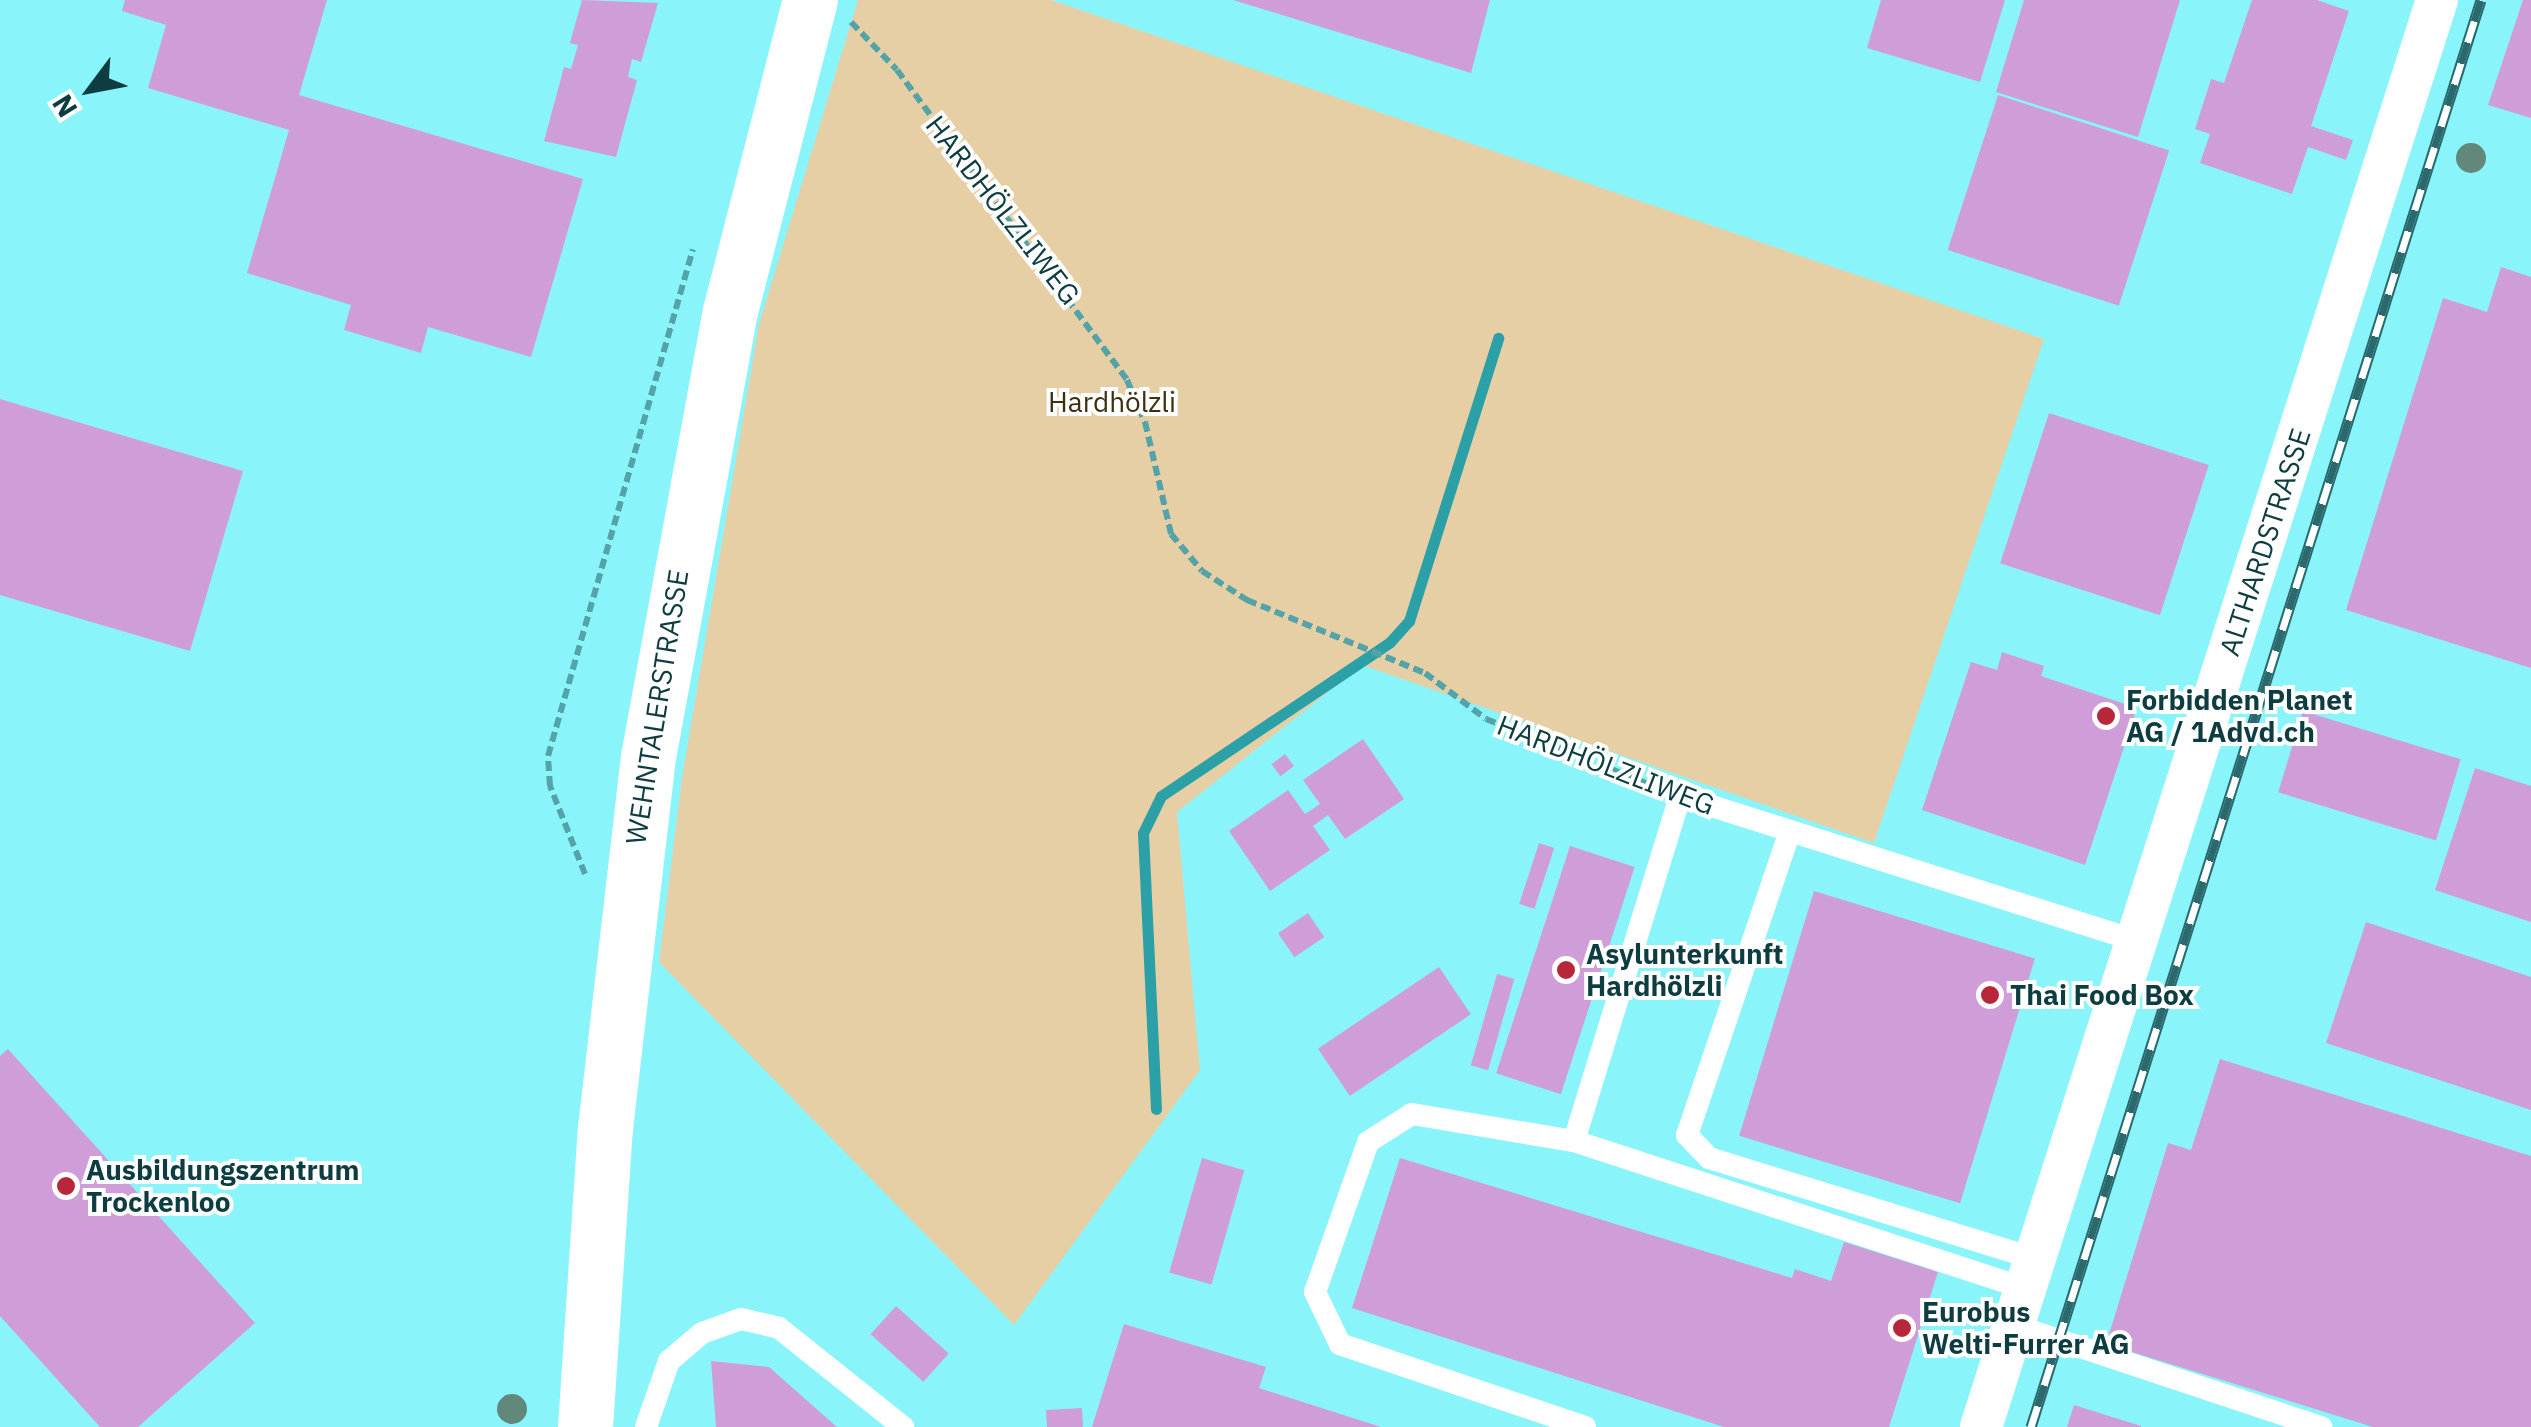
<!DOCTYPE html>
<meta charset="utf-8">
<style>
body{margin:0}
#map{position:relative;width:2531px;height:1427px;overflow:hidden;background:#8af4fb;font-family:"IBM Plex Sans",sans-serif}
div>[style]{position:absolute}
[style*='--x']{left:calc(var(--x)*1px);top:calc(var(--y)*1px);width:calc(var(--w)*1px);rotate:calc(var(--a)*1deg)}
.green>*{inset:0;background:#e7cfa5}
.stream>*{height:11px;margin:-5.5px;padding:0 5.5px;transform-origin:5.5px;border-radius:5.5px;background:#2ba0a6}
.building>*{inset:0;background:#cf9ed9;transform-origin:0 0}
.path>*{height:6px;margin-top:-3px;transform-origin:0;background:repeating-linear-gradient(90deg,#53a3a8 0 10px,transparent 0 15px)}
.service>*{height:22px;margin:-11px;padding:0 11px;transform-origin:11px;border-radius:11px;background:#fff}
.minor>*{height:42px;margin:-21px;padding:0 21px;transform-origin:21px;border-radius:21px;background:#fff}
.primary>*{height:55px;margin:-27.5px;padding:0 27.5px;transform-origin:27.5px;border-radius:27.5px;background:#fff}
.rail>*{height:11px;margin-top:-5.5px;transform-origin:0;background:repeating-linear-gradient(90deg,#fff 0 22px,#2b696d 0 44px);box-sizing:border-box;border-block:2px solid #2b696d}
.trees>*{width:30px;height:30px;margin:-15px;border-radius:50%;background:#61887a}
.dots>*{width:28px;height:28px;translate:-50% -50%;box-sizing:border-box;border:5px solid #fff;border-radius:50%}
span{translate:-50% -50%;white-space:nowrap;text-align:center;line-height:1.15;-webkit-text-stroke:8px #fff;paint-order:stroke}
.street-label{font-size:28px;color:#0d3d40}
.park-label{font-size:28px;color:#3f2f10}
.poi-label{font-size:28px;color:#0d3d40;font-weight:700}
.left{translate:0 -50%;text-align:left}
.north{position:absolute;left:40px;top:40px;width:100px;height:100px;-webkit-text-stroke:8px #fff;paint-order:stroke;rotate:238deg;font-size:28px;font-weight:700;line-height:40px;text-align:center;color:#0d3d40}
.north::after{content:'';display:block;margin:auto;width:35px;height:45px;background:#0d3d40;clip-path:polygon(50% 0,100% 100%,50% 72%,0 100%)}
</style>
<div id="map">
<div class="green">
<i style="clip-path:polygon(858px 0,1051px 0,2044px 339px,1874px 843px,1362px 665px,1177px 812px,1200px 1070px,1014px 1325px,659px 962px,682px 778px,759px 324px)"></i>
</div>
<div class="stream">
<i style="--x:1156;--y:1109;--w:276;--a:-92.7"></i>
<i style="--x:1143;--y:833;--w:41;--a:-64.1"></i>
<i style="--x:1161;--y:796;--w:276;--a:-33.9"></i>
<i style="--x:1390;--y:642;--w:28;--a:-48"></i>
<i style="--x:1409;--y:621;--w:297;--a:-72.5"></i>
</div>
<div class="building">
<i style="clip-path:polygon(125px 0,327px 0,299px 95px,583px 179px,531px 357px,428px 327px,421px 353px,344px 330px,351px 305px,247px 273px,289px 130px,148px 88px,166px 25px,122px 11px)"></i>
<i style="clip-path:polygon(582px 0,658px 3px,641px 62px,632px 59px,628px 77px,637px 80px,616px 157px,544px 141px,564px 67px,571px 69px,578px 45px,570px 43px)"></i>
<i style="clip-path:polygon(1233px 0,1490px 0,1471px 73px)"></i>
<i style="clip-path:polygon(1881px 0,2005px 0,1980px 82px,1867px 48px)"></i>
<i style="clip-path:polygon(2024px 0,2180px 0,2138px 137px,1996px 92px)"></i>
<i style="clip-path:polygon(2252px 0,2317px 0,2349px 11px,2311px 126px,2353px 140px,2346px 160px,2308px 147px,2292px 194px,2200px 163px,2210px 134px,2195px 129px,2211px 79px,2224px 83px)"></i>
<i style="clip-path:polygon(2523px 0,2531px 0,2531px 118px,2488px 105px)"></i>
<i style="left:1998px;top:95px;width:180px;height:163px;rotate:18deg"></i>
<i style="clip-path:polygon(2501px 267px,2531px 277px,2531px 668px,2346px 610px,2443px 298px,2487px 312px)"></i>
<i style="clip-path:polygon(0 399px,243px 471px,190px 651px,0 595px)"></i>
<i style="left:2049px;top:413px;width:168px;height:158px;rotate:18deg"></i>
<i style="clip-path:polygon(2002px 652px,2044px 666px,2041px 676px,2137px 708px,2085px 865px,1922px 810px,1971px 662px,1997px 670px)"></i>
<i style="left:2303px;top:711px;width:165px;height:85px;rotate:17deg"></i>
<i style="clip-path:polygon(1363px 739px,1404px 799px,1345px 839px,1328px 815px,1313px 826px,1330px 850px,1270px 891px,1229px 831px,1288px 790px,1305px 814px,1320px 804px,1303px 780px)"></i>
<i style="left:1285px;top:754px;width:15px;height:17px;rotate:53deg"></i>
<i style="clip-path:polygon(2475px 768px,2531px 786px,2531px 922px,2435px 890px)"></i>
<i style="left:1539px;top:843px;width:16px;height:64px;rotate:18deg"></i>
<i style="left:1570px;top:846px;width:68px;height:239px;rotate:18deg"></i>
<i style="left:1814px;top:891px;width:231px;height:256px;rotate:17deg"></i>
<i style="left:1308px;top:913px;width:29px;height:36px;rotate:56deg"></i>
<i style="clip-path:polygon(2366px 922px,2531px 977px,2531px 1110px,2326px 1043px)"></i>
<i style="left:1439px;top:967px;width:57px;height:146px;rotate:56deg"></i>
<i style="left:1497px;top:974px;width:18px;height:95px;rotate:16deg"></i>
<i style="clip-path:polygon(8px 1049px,255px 1323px,138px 1427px,100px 1427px,0 1316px,0 1056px)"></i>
<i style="clip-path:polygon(2220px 1059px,2531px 1156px,2531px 1427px,2373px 1427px,2106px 1344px,2168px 1143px,2191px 1150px)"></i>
<i style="left:1202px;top:1158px;width:44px;height:119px;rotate:16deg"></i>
<i style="clip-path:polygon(1400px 1158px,1792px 1278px,1795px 1269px,1831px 1281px,1844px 1242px,1938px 1272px,1889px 1427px,1724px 1427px,1352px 1308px)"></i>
<i style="left:896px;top:1306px;width:71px;height:38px;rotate:42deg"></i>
<i style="clip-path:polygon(1124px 1324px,1266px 1367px,1259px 1388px,1381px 1427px,1092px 1427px)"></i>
<i style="clip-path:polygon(711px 1361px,769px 1367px,837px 1427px,716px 1427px)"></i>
<i style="clip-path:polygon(2074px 1405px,2141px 1426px,2141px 1427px,2067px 1427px)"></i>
<i style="left:1082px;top:1408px;width:19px;height:36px;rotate:87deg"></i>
</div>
<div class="path">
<i style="--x:851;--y:22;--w:66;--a:46.2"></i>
<i style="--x:897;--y:70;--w:386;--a:53.4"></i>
<i style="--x:1127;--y:380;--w:46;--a:66.8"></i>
<i style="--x:1145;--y:422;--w:115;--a:76.9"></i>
<i style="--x:1171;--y:534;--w:48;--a:50"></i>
<i style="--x:1202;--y:571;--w:54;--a:32.8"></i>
<i style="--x:1247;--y:600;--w:192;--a:22.3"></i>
<i style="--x:1425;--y:673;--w:76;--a:37"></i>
<i style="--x:1486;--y:719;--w:183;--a:21.8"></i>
<i style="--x:585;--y:874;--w:95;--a:-111.7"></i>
<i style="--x:550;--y:786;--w:30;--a:-94"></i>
<i style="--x:548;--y:756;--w:527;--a:-74.04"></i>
</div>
<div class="service">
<i style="--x:1790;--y:831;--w:321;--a:108.7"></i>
<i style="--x:1687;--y:1135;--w:32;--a:46"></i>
<i style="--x:1709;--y:1158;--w:341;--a:17.2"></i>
<i style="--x:1574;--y:1141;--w:361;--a:-72.9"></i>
<i style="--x:1680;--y:796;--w:478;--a:17.6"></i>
<i style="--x:2014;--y:1325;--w:324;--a:18.4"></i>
<i style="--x:646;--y:1427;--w:70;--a:-70.8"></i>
<i style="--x:669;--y:1361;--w:43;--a:-40.3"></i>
<i style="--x:702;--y:1333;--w:41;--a:-19.7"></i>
<i style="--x:741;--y:1319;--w:39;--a:13"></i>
<i style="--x:779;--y:1328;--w:159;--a:38.6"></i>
<i style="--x:1585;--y:1427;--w:259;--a:-161.3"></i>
<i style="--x:1340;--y:1344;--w:58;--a:-115.7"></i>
<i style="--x:1315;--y:1292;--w:159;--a:-70.5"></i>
<i style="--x:1368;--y:1142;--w:52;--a:-32.5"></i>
<i style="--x:1412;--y:1114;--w:164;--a:9.5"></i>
<i style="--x:1574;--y:1141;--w:474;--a:18.1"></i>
</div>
<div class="minor">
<i style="--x:1981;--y:1427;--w:1498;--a:-72.28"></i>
</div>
<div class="primary">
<i style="--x:585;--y:1427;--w:300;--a:-86.2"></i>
<i style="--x:605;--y:1128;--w:373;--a:-83.4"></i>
<i style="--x:648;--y:757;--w:453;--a:-79.6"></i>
<i style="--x:730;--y:311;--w:321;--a:-75.6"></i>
</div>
<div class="rail">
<i style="--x:2031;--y:1427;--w:1496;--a:-72.5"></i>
</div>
<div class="trees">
<i style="left:2471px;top:158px"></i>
<i style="left:512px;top:1409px"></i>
</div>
<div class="dots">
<i style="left:2106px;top:716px;background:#b82739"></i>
<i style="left:1566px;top:970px;background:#b82739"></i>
<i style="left:1990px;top:995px;background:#b82739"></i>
<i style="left:66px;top:1186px;background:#b82739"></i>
<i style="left:1902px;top:1328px;background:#b82739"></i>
</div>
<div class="street-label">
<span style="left:1003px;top:210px;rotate:52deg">HARDHÖLZLIWEG</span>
<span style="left:2265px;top:542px;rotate:-72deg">ALTHARDSTRASSE</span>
<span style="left:657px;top:707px;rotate:-81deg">WEHNTALERSTRASSE</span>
<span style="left:1606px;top:765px;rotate:21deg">HARDHÖLZLIWEG</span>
</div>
<div class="park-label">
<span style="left:1112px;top:402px">Hardhölzli</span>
</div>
<div class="poi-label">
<span class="left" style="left:2126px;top:716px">Forbidden Planet<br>AG / 1Advd.ch</span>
<span class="left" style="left:1586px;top:970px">Asylunterkunft<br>Hardhölzli</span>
<span class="left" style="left:2010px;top:995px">Thai Food Box</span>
<span class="left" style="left:86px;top:1186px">Ausbildungszentrum<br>Trockenloo</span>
<span class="left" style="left:1922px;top:1328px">Eurobus<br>Welti-Furrer AG</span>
</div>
<div class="north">N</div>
</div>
